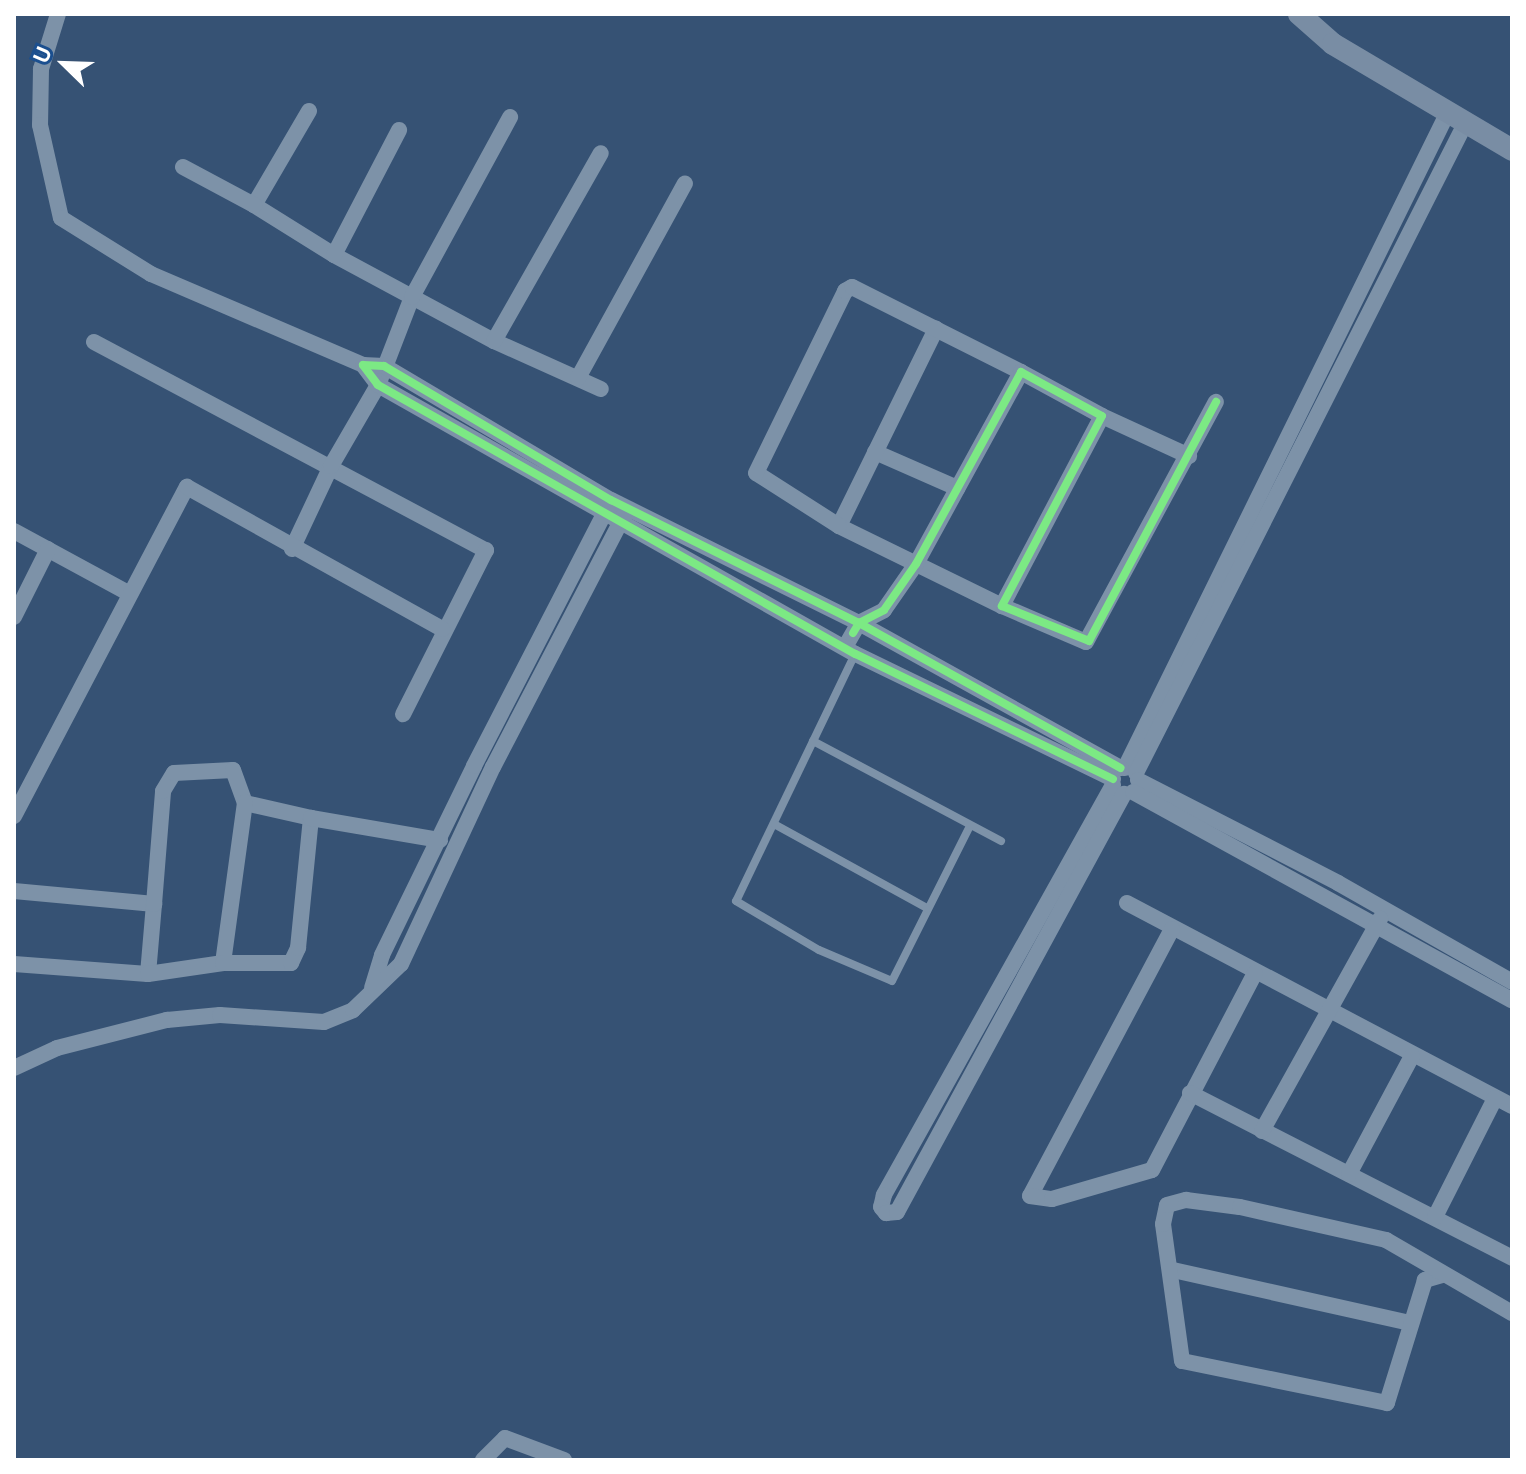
<!DOCTYPE html>
<style>
body{margin:0}
#map{position:relative;width:1526px;height:1474px;overflow:hidden;background:#365274;font-family:Ubuntu,sans-serif}
div>[style]{position:absolute}
[style*='--x']{left:calc(var(--x)*1px);top:calc(var(--y)*1px);width:calc(var(--w)*1px);rotate:calc(var(--a)*1deg)}
.lane>*{height:8px;margin:-4px;padding:0 4px;transform-origin:4px;border-radius:4px;background:#7d92a8}
.street>*{height:16px;margin:-8px;padding:0 8px;transform-origin:8px;border-radius:8px;background:#7d92a8}
.secondary>*{height:22px;margin:-11px;padding:0 11px;transform-origin:11px;border-radius:11px;background:#798da4}
.cycleway>*{height:8px;margin:-4px;padding:0 4px;transform-origin:4px;border-radius:4px;background:#7ce984}
span{translate:-50% -50%;white-space:nowrap;text-align:center;line-height:1.15;-webkit-text-stroke:6px #1b4f8f;paint-order:stroke}
.frame{position:absolute;inset:0;border:16px solid #fff;pointer-events:none}
.north{position:absolute;left:24px;top:24px;width:80px;height:80px;-webkit-text-stroke:6px #1b4f8f;paint-order:stroke;rotate:293deg;font-size:22px;font-weight:700;line-height:32px;text-align:center;color:#fff}
.north::after{content:'';display:block;margin:auto;width:28px;height:36px;background:#fff;clip-path:polygon(50% 0,100% 100%,50% 72%,0 100%)}
</style>
<div id="map">
<div class="lane">
<i style="--x:855;--y:654;--w:274;--a:115.7"></i>
<i style="--x:736;--y:901;--w:96;--a:30.6"></i>
<i style="--x:819;--y:950;--w:79;--a:23"></i>
<i style="--x:892;--y:981;--w:174;--a:-63.3"></i>
<i style="--x:813;--y:741;--w:213;--a:28"></i>
<i style="--x:774;--y:824;--w:175;--a:28.8"></i>
</div>
<div class="street">
<i style="--x:58;--y:14;--w:58;--a:107.2"></i>
<i style="--x:41;--y:69;--w:56;--a:91"></i>
<i style="--x:40;--y:125;--w:95;--a:77.3"></i>
<i style="--x:61;--y:218;--w:106;--a:31.9"></i>
<i style="--x:151;--y:274;--w:231;--a:23.2"></i>
<i style="--x:309;--y:111;--w:109;--a:120.3"></i>
<i style="--x:254;--y:205;--w:94;--a:32"></i>
<i style="--x:334;--y:255;--w:182;--a:28.3"></i>
<i style="--x:494;--y:341;--w:117;--a:24.2"></i>
<i style="--x:183;--y:167;--w:81;--a:28.2"></i>
<i style="--x:334;--y:255;--w:141;--a:-62.5"></i>
<i style="--x:494;--y:341;--w:216;--a:-60.4"></i>
<i style="--x:94;--y:342;--w:444;--a:28"></i>
<i style="--x:486;--y:550;--w:184;--a:116.8"></i>
<i style="--x:578;--y:378;--w:222;--a:-61.2"></i>
<i style="--x:1102;--y:416;--w:96;--a:24.7"></i>
<i style="--x:875;--y:452;--w:90;--a:23.7"></i>
<i style="--x:839;--y:526;--w:220;--a:-63.8"></i>
<i style="--x:14;--y:531;--w:130;--a:28.5"></i>
<i style="--x:292;--y:549;--w:92;--a:-64.8"></i>
<i style="--x:331;--y:466;--w:94;--a:-59.9"></i>
<i style="--x:378;--y:385;--w:94;--a:-68.9"></i>
<i style="--x:412;--y:297;--w:205;--a:-61.4"></i>
<i style="--x:1002;--y:606;--w:182;--a:-153.9"></i>
<i style="--x:839;--y:526;--w:98;--a:-147.4"></i>
<i style="--x:756;--y:473;--w:203;--a:-63.9"></i>
<i style="--x:845;--y:291;--w:8;--a:-30"></i>
<i style="--x:852;--y:287;--w:189;--a:26.7"></i>
<i style="--x:14;--y:617;--w:76;--a:-63.4"></i>
<i style="--x:845;--y:647;--w:28;--a:-60"></i>
<i style="--x:859;--y:623;--w:28;--a:-27"></i>
<i style="--x:884;--y:610;--w:56;--a:-55.2"></i>
<i style="--x:916;--y:564;--w:219;--a:-61.3"></i>
<i style="--x:1021;--y:372;--w:92;--a:28.5"></i>
<i style="--x:1102;--y:416;--w:215;--a:117.8"></i>
<i style="--x:1002;--y:606;--w:91;--a:23.2"></i>
<i style="--x:1086;--y:642;--w:273;--a:-61.6"></i>
<i style="--x:1125;--y:768;--w:729;--a:-63.79"></i>
<i style="--x:1136;--y:773;--w:728;--a:-63.12"></i>
<i style="--x:1113;--y:779;--w:287;--a:-154.1"></i>
<i style="--x:855;--y:654;--w:548;--a:-150.58"></i>
<i style="--x:378;--y:385;--w:25;--a:-127"></i>
<i style="--x:363;--y:365;--w:21;--a:3"></i>
<i style="--x:384;--y:366;--w:264;--a:30.6"></i>
<i style="--x:611;--y:500;--w:277;--a:26.4"></i>
<i style="--x:859;--y:623;--w:299;--a:29"></i>
<i style="--x:1138;--y:780;--w:225;--a:27.2"></i>
<i style="--x:1338;--y:883;--w:200;--a:29.6"></i>
<i style="--x:1113;--y:785;--w:470;--a:119.2"></i>
<i style="--x:884;--y:1195;--w:12;--a:104"></i>
<i style="--x:881;--y:1207;--w:8;--a:50"></i>
<i style="--x:886;--y:1213;--w:11;--a:-5"></i>
<i style="--x:897;--y:1212;--w:476;--a:-61.5"></i>
<i style="--x:1133;--y:792;--w:432;--a:28.8"></i>
<i style="--x:14;--y:816;--w:372;--a:-62.3"></i>
<i style="--x:187;--y:487;--w:292;--a:29.1"></i>
<i style="--x:14;--y:891;--w:141;--a:5.3"></i>
<i style="--x:154;--y:904;--w:70;--a:94.9"></i>
<i style="--x:1127;--y:903;--w:435;--a:27.8"></i>
<i style="--x:154;--y:904;--w:113;--a:-85.4"></i>
<i style="--x:163;--y:791;--w:21;--a:-59"></i>
<i style="--x:174;--y:773;--w:59;--a:-2.9"></i>
<i style="--x:233;--y:770;--w:35;--a:70"></i>
<i style="--x:245;--y:803;--w:68;--a:12.8"></i>
<i style="--x:1172;--y:929;--w:302;--a:118"></i>
<i style="--x:1030;--y:1196;--w:22;--a:8"></i>
<i style="--x:1052;--y:1199;--w:104;--a:-16.2"></i>
<i style="--x:1152;--y:1170;--w:222;--a:-62.4"></i>
<i style="--x:223;--y:963;--w:162;--a:-82.2"></i>
<i style="--x:14;--y:964;--w:134;--a:4.3"></i>
<i style="--x:148;--y:974;--w:76;--a:-8.3"></i>
<i style="--x:223;--y:963;--w:68;--a:0"></i>
<i style="--x:291;--y:963;--w:17;--a:-65"></i>
<i style="--x:298;--y:948;--w:131;--a:-84.3"></i>
<i style="--x:311;--y:818;--w:131;--a:9.7"></i>
<i style="--x:372;--y:988;--w:34;--a:-73"></i>
<i style="--x:382;--y:955;--w:210;--a:-64"></i>
<i style="--x:474;--y:766;--w:292;--a:-62.7"></i>
<i style="--x:14;--y:1068;--w:47;--a:-24.9"></i>
<i style="--x:57;--y:1048;--w:114;--a:-14.3"></i>
<i style="--x:167;--y:1020;--w:53;--a:-5.4"></i>
<i style="--x:220;--y:1015;--w:104;--a:3.9"></i>
<i style="--x:324;--y:1022;--w:31;--a:-22"></i>
<i style="--x:353;--y:1010;--w:66;--a:-43.8"></i>
<i style="--x:401;--y:964;--w:217;--a:-65"></i>
<i style="--x:493;--y:767;--w:284;--a:-62.5"></i>
<i style="--x:1190;--y:1093;--w:362;--a:27.1"></i>
<i style="--x:1262;--y:1131;--w:243;--a:-60.9"></i>
<i style="--x:1349;--y:1174;--w:134;--a:-61.9"></i>
<i style="--x:1435;--y:1217;--w:133;--a:-63.2"></i>
<i style="--x:1173;--y:1270;--w:244;--a:12.6"></i>
<i style="--x:1442;--y:1275;--w:18;--a:164"></i>
<i style="--x:1425;--y:1280;--w:129;--a:107.2"></i>
<i style="--x:1387;--y:1403;--w:209;--a:-168.4"></i>
<i style="--x:1182;--y:1361;--w:138;--a:-97.9"></i>
<i style="--x:1163;--y:1224;--w:19;--a:-78"></i>
<i style="--x:1167;--y:1205;--w:20;--a:-15"></i>
<i style="--x:1186;--y:1200;--w:54;--a:7.4"></i>
<i style="--x:1240;--y:1207;--w:150;--a:12.7"></i>
<i style="--x:1386;--y:1240;--w:146;--a:30.1"></i>
<i style="--x:483;--y:1460;--w:31;--a:-45"></i>
<i style="--x:505;--y:1438;--w:63;--a:20.4"></i>
</div>
<div class="secondary">
<i style="--x:1299;--y:14;--w:45;--a:41.4"></i>
<i style="--x:1333;--y:44;--w:208;--a:30.6"></i>
</div>
<div class="cycleway">
<i style="--x:853;--y:633;--w:12;--a:-59"></i>
<i style="--x:859;--y:623;--w:28;--a:-27"></i>
<i style="--x:884;--y:610;--w:56;--a:-55.2"></i>
<i style="--x:916;--y:564;--w:219;--a:-61.3"></i>
<i style="--x:1021;--y:372;--w:92;--a:28.5"></i>
<i style="--x:1102;--y:416;--w:215;--a:117.8"></i>
<i style="--x:1002;--y:606;--w:94;--a:21.9"></i>
<i style="--x:1089;--y:641;--w:271;--a:-62"></i>
<i style="--x:1113;--y:779;--w:287;--a:-154.1"></i>
<i style="--x:855;--y:654;--w:548;--a:-150.58"></i>
<i style="--x:378;--y:385;--w:25;--a:-127"></i>
<i style="--x:363;--y:365;--w:21;--a:3"></i>
<i style="--x:384;--y:366;--w:264;--a:30.6"></i>
<i style="--x:611;--y:500;--w:277;--a:26.4"></i>
<i style="--x:859;--y:623;--w:299;--a:29"></i>
</div>
<div class="frame"></div>
<div class="north">U</div>
</div>
